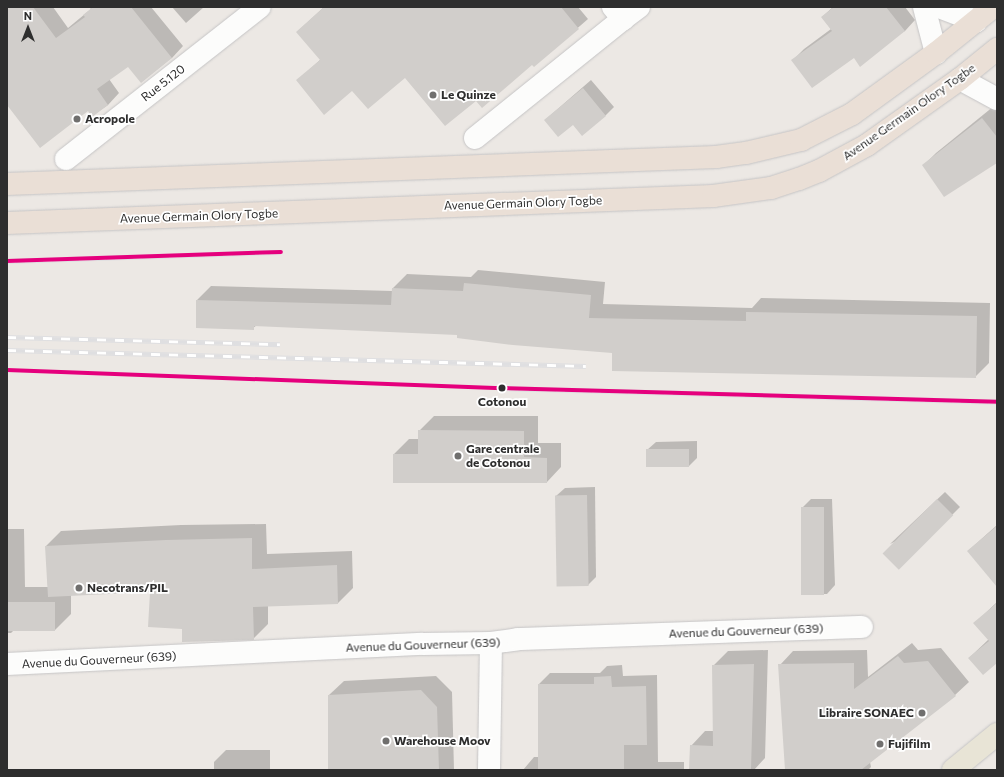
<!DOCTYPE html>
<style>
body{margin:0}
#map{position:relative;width:1004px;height:777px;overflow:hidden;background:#ece8e4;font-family:Commissioner,sans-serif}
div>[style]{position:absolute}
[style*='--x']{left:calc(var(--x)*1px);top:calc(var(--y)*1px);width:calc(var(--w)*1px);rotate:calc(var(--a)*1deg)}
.shadow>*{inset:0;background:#0003}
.building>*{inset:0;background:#d1cecb;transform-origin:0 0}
.roads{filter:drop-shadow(0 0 1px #c5c4c5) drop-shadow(0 0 1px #c5c4c5)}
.street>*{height:22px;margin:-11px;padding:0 11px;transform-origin:11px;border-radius:11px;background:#fcfcfb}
.secondary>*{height:22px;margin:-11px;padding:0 11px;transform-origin:11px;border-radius:11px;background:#fcfcfb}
.primary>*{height:22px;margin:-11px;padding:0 11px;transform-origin:11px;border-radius:11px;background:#e8e4d6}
.highway>*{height:22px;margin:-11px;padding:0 11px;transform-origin:11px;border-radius:11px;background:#eadfd6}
.rail>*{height:4.5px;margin-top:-2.25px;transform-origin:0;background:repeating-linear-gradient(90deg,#fff 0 9px,#dfdfe1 0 18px);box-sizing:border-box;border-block:1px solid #dfdfe1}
.rail-1>*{height:4px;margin:-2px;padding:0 2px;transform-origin:2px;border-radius:2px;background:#e5007d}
.dots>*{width:11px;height:11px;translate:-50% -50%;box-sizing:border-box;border:2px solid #fff;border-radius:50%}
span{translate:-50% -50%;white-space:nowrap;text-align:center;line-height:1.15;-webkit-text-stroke:3.5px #fff;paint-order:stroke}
.street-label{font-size:12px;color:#2e2e2e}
.poi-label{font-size:12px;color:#2e2e2e;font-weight:700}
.left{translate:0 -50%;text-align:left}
.right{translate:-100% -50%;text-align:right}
.stop-label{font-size:12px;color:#2e2e2e;font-weight:700}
.frame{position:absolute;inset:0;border:8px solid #2e2e2e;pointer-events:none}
.north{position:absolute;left:8px;top:8px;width:40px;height:40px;-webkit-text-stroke:3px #fff;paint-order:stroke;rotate:0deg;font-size:11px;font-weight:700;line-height:16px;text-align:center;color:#2e2e2e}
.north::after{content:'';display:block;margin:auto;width:14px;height:18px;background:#2e2e2e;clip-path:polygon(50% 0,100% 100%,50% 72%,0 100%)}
</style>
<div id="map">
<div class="shadow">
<i style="clip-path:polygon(7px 7px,53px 7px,68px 28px,91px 9px,89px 7px,151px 7px,183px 46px,172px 58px,128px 66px,109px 79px,119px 93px,108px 105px,93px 115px,89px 110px,7px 103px)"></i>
<i style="clip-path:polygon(172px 7px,204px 7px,186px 23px)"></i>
<i style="clip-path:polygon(324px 7px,578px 7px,588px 19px,534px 66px,532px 63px,476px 100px,405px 76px,353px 90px,297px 81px,321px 59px,297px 32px)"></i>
<i style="clip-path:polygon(833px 7px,905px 7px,915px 20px,905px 31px,854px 57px,793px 60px,804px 49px,831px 29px,822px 17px)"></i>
<i style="clip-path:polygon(591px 80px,614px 107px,606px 115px,582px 135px,573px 124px,545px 120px)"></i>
<i style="clip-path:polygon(994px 106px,997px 110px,997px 162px,924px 165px,936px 153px)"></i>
<i style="clip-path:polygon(478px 270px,605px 282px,603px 304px,752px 308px,761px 298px,990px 303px,989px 363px,975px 377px,613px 352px,458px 334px,257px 325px,253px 328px,197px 300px,211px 286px,393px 291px,393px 288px,407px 274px,471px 277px)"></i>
<i style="clip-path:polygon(434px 416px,538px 416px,538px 443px,561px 443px,561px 467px,547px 482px,394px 454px,409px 439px,419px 439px,419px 431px)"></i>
<i style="clip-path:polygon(697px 441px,697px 458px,689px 466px,647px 450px,656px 442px)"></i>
<i style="clip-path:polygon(595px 487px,596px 577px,588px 585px,558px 586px,556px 496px,565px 488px)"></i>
<i style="clip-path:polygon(945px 492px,960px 507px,952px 515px,890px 544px)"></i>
<i style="clip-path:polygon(811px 499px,832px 499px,835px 585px,827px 594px,806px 594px,802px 508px)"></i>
<i style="clip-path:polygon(266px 524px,267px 554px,352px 551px,353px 588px,338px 603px,268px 606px,268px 624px,253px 639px,183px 628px,151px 591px,71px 595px,71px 614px,55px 630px,14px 630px,11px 633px,7px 633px,7px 529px,24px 529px,25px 587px,48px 587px,46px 546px,61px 531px,181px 525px)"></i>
<i style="clip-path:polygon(997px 525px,997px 585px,968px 551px)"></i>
<i style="clip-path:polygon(997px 602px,997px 662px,969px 658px,989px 639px,975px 623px)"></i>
<i style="clip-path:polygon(912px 643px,918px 650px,941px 648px,969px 682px,955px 695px,870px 762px,871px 767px,868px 770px,786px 770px,780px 665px,793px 651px,867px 650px,868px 677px)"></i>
<i style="clip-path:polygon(768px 650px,765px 758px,754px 770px,690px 770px,691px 746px,705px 731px,714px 731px,713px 666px,728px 651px)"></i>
<i style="clip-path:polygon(622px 665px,623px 676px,657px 675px,658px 762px,684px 762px,684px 770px,523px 770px,534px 757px,539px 757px,539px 684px,550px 673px,600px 673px,607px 666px)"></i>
<i style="clip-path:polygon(436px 676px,452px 692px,454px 770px,329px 770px,329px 695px,344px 681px)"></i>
<i style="clip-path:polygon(226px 750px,270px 750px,270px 770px,214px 770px,214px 762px)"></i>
</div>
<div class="building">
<i style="clip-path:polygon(7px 7px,33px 7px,56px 38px,85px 17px,83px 15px,93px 7px,131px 7px,172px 58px,141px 83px,128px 67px,97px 89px,108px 105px,92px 117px,88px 111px,40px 148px,7px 105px)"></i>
<i style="clip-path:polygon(324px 7px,561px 7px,579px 29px,534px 67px,532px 65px,482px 108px,476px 101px,445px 126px,405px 78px,368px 109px,352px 91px,324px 115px,296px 80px,320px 60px,296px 32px)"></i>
<i style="clip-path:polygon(834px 7px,886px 7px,905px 31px,860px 67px,854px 58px,812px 88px,791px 60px,832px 31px,821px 17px)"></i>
<i style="clip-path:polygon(583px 88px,606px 116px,582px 136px,573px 125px,558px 137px,544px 120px)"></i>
<i style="clip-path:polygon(982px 118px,997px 137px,997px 163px,944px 197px,922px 165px)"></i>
<i style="clip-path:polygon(464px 283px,591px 295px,589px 318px,746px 321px,746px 312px,977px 316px,976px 378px,612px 371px,612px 353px,513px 345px,457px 338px,457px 335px,254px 326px,254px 330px,196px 328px,196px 300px,391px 305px,392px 288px,463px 291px)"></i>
<i style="clip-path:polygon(418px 430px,524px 431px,524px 457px,547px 458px,547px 483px,393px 483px,393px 454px,418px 454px)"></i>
<i style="left:689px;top:449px;width:18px;height:43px;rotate:90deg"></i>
<i style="left:587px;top:495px;width:91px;height:32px;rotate:89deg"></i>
<i style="left:937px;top:499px;width:23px;height:77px;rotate:45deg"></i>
<i style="left:801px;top:507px;width:23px;height:88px"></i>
<i style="clip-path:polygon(997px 526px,997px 587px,967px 551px)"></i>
<i style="clip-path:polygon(252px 538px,252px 569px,337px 565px,338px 604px,253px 607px,254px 640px,182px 642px,182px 629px,148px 627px,150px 592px,48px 597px,45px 546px,166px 540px)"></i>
<i style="left:7px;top:602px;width:48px;height:29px"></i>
<i style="clip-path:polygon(997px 603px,997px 663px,983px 675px,968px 658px,989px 641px,973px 623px)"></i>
<i style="clip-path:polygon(898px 656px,904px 663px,928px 661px,956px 696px,861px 770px,785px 770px,778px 664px,854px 663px,854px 689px)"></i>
<i style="clip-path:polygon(754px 664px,751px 770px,689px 770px,690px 745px,713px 746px,712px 665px)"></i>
<i style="clip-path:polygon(611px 676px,612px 687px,646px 686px,647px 745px,624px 745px,624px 770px,538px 770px,538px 684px,594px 684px,594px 677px)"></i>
<i style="clip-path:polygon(421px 690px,437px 707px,439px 770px,328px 770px,328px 695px)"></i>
</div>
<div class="roads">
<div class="street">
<i style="--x:475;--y:138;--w:190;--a:-38.8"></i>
<i style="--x:66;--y:159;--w:246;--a:-38.1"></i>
<i style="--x:7;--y:664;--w:416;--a:-2.8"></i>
<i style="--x:423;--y:644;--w:68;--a:-0.8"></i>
<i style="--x:491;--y:643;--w:27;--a:-8"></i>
<i style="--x:518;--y:639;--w:344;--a:-2"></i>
<i style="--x:489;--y:770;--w:127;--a:-89.1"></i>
</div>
<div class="secondary">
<i style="--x:613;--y:7;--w:16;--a:50"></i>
<i style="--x:623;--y:19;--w:20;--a:-37"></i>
<i style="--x:924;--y:7;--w:48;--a:75.4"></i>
<i style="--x:939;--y:7;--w:40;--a:21"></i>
<i style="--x:960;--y:79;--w:42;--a:28.4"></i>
</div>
<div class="primary">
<i style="--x:953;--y:770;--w:57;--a:-39.3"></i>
</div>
<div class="highway">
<i style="--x:7;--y:184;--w:710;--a:-2.18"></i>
<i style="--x:716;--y:157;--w:30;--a:-8"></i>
<i style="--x:746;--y:153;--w:57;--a:-13.3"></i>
<i style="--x:801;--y:140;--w:57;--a:-27"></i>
<i style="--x:852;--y:114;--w:104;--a:-36"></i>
<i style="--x:936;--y:53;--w:73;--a:-38.9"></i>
<i style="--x:7;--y:223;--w:707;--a:-2.19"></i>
<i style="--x:713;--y:196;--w:59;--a:-7.9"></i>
<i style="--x:771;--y:188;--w:29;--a:-18"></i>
<i style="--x:799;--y:179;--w:22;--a:-22"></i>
<i style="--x:819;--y:171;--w:55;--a:-28.4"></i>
<i style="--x:867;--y:145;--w:114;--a:-35.4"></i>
<i style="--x:960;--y:79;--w:48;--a:-39"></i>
</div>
</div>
<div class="rail">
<i style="--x:7;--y:261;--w:274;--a:-1.9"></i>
<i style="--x:7;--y:337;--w:273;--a:1.5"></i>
<i style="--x:7;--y:350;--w:579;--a:1.58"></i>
<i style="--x:502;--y:388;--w:495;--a:1.6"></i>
</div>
<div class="rail-1">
<i style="--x:7;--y:261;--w:274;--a:-1.9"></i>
<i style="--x:7;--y:370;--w:495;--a:2.1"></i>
<i style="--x:502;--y:388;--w:495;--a:1.6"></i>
</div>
<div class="dots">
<i style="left:433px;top:95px;background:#706f6e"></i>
<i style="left:77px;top:119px;background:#706f6e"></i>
<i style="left:502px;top:388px;background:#2e2e2e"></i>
<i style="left:458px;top:456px;background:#706f6e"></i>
<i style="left:79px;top:588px;background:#706f6e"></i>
<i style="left:922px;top:713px;background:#706f6e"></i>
<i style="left:386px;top:741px;background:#706f6e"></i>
<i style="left:880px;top:744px;background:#706f6e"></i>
</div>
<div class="street-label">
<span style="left:163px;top:83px;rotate:-38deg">Rue 5.120</span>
<span style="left:909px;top:112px;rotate:-35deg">Avenue Germain Olory Togbe</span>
<span style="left:523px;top:203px;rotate:-2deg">Avenue Germain Olory Togbe</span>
<span style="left:199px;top:216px;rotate:-2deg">Avenue Germain Olory Togbe</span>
<span style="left:746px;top:631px;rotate:-2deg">Avenue du Gouverneur (639)</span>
<span style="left:423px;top:645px;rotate:-2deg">Avenue du Gouverneur (639)</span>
<span style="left:99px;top:660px;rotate:-3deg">Avenue du Gouverneur (639)</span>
</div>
<div class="poi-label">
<span class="left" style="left:441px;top:95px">Le Quinze</span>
<span class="left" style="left:85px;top:119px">Acropole</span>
<span class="left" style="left:466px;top:456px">Gare centrale<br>de Cotonou</span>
<span class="left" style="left:87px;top:588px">Necotrans/PIL</span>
<span class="right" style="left:914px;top:713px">Libraire SONAEC</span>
<span class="left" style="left:394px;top:741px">Warehouse Moov</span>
<span class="left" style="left:888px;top:744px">Fujifilm</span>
</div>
<div class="stop-label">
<span style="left:502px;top:402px">Cotonou</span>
</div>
<div class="frame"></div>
<div class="north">N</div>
</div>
